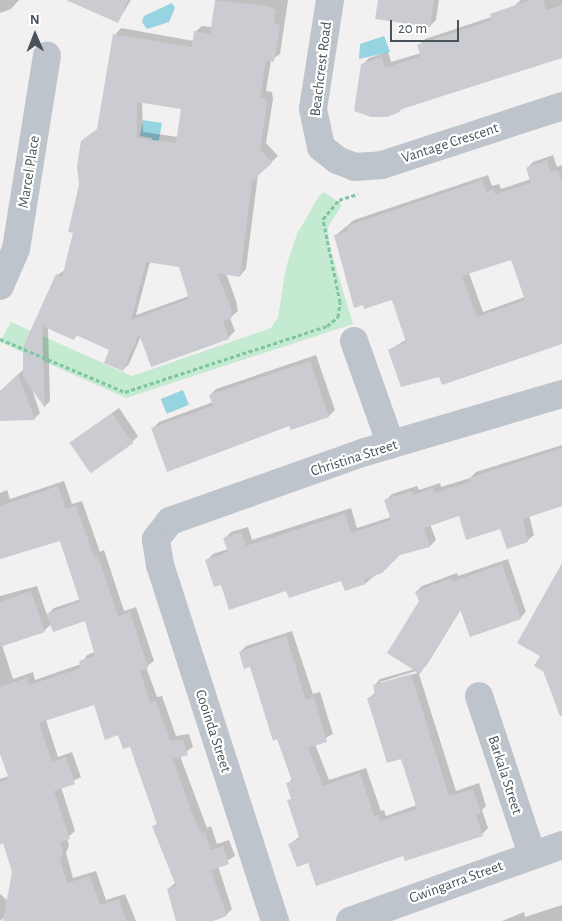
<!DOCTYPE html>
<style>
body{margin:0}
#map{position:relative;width:562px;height:921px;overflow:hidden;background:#f2f0f0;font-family:"Alegreya Sans",sans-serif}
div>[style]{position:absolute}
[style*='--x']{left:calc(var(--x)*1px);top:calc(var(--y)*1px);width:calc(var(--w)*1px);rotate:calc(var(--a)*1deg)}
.green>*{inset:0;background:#c4ead2}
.water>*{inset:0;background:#96d4e1;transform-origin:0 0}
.shadow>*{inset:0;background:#0003}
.building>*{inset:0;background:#cbccd2;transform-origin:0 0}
.path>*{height:3px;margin-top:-1.5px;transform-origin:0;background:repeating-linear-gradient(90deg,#80c4a1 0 4px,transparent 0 6.5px)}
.minor>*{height:28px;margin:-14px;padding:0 14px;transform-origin:14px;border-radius:14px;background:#bdc4cb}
span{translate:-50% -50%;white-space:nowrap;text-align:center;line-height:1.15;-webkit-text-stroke:4.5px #fff;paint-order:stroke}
.street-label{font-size:15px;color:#4a535b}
.north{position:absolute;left:10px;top:10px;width:50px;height:50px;-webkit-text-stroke:4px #fff;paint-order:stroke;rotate:359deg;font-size:14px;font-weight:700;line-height:20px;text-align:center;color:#4a535b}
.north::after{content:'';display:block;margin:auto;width:18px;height:22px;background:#4a535b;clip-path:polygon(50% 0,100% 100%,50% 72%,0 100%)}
.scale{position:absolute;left:390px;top:20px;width:69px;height:22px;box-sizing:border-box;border:2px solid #4a535b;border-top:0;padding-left:6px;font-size:15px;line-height:18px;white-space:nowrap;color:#4a535b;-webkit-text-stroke:4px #fff;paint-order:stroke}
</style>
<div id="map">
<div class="green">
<i style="clip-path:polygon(324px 192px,342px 205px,328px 227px,329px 245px,353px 324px,126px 398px,0 342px,11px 322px,132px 376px,271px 328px,278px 317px,286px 267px,297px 234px,319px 196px)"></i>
</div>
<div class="water">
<i style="clip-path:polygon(172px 3px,175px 8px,169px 22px,147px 29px,142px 22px,144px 16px)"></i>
<i style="clip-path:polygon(384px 36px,390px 52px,359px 59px,360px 44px)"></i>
<i style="clip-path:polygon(143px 120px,162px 123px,157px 151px,151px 150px,152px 138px,140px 136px)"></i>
<i style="left:183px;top:390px;width:16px;height:24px;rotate:68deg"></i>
</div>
<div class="shadow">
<i style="clip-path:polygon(0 0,19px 0,11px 9px,0 13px)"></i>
<i style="clip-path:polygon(80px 0,131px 0,118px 21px)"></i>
<i style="clip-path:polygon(evenodd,216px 0,288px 0,280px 54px,271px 60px,266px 91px,272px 92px,273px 99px,266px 143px,278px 156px,258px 174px,246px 269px,240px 276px,226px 273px,236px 301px,238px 311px,230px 318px,235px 331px,228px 338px,141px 336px,129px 364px,123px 370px,111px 350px,78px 335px,73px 339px,48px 328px,50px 401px,45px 406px,32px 389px,40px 413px,34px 419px,0 420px,0 391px,24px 369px,57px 275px,65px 270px,99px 128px,115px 35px,121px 28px,194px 41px,195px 32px,202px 26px,212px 27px,216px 0,142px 102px,182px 108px,178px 137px,143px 132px,142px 102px,216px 0,150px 262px,180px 266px,189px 296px,136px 315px,150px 262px)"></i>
<i style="clip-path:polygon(379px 0,439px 0,436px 20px,430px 26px)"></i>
<i style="clip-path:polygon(521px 0,562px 0,562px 56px,404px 107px,399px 111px,363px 64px,369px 58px,388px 52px,391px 62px,421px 53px,419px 45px,425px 39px,524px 6px,515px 5px)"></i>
<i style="clip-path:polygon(evenodd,553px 155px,557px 167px,562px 165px,562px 343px,440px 376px,389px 350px,407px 339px,392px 298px,336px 235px,354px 220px,488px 175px,492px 186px,499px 184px,501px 189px,531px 179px,527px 168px,533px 162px,553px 155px,512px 258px,525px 297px,483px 312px,469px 273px,512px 258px)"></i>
<i style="clip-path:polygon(316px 355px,335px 410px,329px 416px,290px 424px,153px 428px,159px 422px,213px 402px,210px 395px,216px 389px)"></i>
<i style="clip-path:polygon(119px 408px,138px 436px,132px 442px,70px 443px)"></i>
<i style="clip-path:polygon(562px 445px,562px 504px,529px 515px,534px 535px,527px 541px,501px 527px,459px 514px,430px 524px,436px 540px,430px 546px,400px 554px,366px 583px,342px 579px,287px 590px,222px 583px,207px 560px,213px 554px,228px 549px,225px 538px,231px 532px,248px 527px,252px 540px,351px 508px,357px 528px,391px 517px,385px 501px,392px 494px,417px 486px,419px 490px,440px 483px,441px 487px,470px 478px,476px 472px)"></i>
<i style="clip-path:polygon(evenodd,64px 481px,72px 504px,82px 501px,100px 552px,104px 550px,124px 611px,136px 607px,154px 661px,146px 667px,157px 697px,162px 696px,176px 736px,189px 734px,193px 747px,180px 756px,207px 828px,211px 826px,217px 844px,229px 840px,235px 856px,218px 866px,232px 909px,226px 915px,209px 921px,178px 921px,168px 889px,176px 882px,154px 826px,158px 822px,131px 745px,94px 703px,46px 720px,58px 757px,72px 752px,81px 777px,61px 787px,75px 831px,67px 838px,69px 846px,66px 853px,73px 878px,96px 871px,106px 900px,125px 894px,136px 921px,4px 921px,6px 915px,0 921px,0 894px,8px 901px,17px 885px,0 832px,0 779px,9px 776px,0 750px,0 596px,37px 586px,47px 615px,54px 608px,81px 599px,61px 539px,0 559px,0 493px,7px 490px,10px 499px,64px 481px,85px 619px,95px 652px,87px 655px,81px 664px,35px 680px,33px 672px,13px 679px,2px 645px,44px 631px,51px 624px,85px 619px)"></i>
<i style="clip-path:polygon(evenodd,508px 559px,526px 612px,520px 618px,461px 609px,426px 666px,418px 671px,456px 791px,479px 783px,486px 806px,482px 810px,488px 828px,482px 834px,404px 855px,309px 861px,290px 844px,300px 836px,289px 801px,292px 798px,287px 784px,292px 779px,251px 666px,240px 652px,246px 646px,292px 631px,313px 694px,320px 692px,333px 734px,315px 744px,329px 780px,366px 768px,381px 811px,384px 810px,386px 816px,417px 805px,401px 758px,368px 699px,376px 692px,374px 686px,380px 679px,415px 669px,420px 602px,416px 592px,422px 586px,457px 573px,458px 576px,508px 559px,416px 671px,417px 673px,380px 685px,380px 682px,416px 671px)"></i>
<i style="clip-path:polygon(562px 905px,562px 921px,502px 921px,524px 912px,525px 917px)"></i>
</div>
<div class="building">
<i style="clip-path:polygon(66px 0,128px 0,118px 23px)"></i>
<i style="clip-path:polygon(evenodd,215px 0,267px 6px,276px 10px,274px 24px,280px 25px,274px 62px,266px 60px,260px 97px,266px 98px,267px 106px,260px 149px,272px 163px,252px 181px,240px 277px,217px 273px,231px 308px,232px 318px,223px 321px,229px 339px,151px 367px,139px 334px,123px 371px,104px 363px,109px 350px,76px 335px,74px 340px,42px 326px,45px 408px,23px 377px,23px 347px,56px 274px,62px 277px,73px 233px,68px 232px,79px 185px,77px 166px,81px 141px,97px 129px,113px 34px,192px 47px,194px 31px,210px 34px,215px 0,137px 102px,181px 109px,176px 143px,137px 138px,137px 102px,215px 0,146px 262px,179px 267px,189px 299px,131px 320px,146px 262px)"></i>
<i style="clip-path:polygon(378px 0,434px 0,430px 27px,375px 19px)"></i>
<i style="clip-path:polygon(530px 0,543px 0,546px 10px,562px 5px,562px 58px,399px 110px,400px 112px,387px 117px,371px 117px,354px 111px,361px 64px,382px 57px,385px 68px,421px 56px,417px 45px,492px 20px,490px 14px)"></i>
<i style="clip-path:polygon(evenodd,547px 160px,550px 172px,558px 170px,562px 182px,562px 344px,442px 385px,439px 377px,401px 387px,388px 350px,406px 342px,392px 300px,364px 309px,363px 305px,354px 308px,334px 235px,348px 231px,347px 226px,482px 180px,486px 192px,493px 189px,495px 194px,531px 183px,526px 168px,547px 160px,511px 260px,525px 300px,477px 317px,462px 276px,511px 260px)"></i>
<i style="clip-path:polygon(310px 361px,329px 417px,291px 430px,289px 426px,167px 472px,151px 428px,213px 406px,209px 395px)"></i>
<i style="clip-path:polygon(18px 374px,35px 420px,0 421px,0 392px)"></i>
<i style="left:112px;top:413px;width:37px;height:52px;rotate:55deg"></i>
<i style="clip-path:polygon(562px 448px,562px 506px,523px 519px,528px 542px,507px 549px,500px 529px,466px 540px,459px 516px,424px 528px,430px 547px,400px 555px,382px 573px,365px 579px,366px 584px,345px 591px,341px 581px,289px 598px,286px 591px,229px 610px,221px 585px,214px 587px,205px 560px,228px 552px,223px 538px,241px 532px,246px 546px,345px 514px,351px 533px,391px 520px,384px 500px,411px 491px,413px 495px,433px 488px,435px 493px,470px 482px,469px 478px)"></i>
<i style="clip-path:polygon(58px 486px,66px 509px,76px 506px,94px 557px,98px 556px,118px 616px,130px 612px,148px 668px,140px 671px,150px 703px,156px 701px,170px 741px,183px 739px,188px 755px,173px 759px,192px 813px,201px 833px,205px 832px,211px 850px,223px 846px,229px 864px,211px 870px,227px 916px,213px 921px,176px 921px,167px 889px,176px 886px,152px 826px,157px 824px,130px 747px,123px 749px,118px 735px,105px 740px,94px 705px,39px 723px,52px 762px,66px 757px,75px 784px,54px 791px,70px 839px,60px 842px,63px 853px,60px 860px,67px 883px,90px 876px,100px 905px,119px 899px,126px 921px,3px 921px,12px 872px,3px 843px,0 845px,0 782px,9px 779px,0 754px,0 687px,27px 678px,29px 685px,81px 668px,79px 661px,95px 656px,85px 621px,53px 632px,46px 614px,80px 602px,60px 541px,0 559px,0 506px)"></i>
<i style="clip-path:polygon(562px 563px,562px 716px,560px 716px,543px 671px,534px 666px,540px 656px,517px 643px)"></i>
<i style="clip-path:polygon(502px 564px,521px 619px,470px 637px,460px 609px,420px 674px,387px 653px,419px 601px,415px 592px,451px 578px,452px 582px)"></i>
<i style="clip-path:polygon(31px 591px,45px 632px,0 647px,0 602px)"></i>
<i style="clip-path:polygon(286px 636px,306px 700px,314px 697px,327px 742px,308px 748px,323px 786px,360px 773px,374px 816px,378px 815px,380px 821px,417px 809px,401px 759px,387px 763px,367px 698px,375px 696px,373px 685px,411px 674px,449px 796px,473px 789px,481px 813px,476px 814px,483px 836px,405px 861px,403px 856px,316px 886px,308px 863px,297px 867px,288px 844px,300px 840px,287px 800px,291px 799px,286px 783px,292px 781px,277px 739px,273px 741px,250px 667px,244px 669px,239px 652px)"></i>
</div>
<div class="path">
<i style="--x:0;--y:339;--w:136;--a:23"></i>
<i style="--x:125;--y:392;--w:213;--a:-18.1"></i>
<i style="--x:327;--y:326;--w:14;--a:-39"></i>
<i style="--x:338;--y:317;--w:15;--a:-82"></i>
<i style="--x:340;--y:302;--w:85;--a:-101.6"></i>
<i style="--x:323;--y:219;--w:25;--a:-50"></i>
<i style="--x:339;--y:200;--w:20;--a:-18"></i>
</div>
<div class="minor">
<i style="--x:330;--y:0;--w:110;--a:98.9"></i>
<i style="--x:313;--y:109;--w:39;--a:78"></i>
<i style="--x:321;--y:147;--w:21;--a:39"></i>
<i style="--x:337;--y:160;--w:19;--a:21"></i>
<i style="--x:355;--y:167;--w:27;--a:-4"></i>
<i style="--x:382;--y:165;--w:189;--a:-18.1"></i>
<i style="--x:0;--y:286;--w:40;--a:-66.6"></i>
<i style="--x:16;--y:249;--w:196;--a:-80.9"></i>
<i style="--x:354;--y:341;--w:110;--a:70.4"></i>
<i style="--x:479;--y:696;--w:167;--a:71.5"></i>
<i style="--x:275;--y:921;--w:374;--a:-107.9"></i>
<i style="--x:160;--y:565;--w:26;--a:-99"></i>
<i style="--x:156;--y:539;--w:23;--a:-52"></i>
<i style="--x:170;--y:521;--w:207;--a:-19.5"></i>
<i style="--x:365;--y:452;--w:205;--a:-16.4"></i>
<i style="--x:350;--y:921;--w:225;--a:-19.7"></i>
</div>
<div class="street-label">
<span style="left:321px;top:69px;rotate:-83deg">Beachcrest Road</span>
<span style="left:450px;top:143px;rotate:-18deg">Vantage Crescent</span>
<span style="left:29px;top:172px;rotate:-81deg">Marcel Place</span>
<span style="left:354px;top:458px;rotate:-18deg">Christina Street</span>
<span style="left:213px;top:731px;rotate:72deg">Cooinda Street</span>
<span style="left:505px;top:775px;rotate:72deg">Barkala Street</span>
<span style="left:456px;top:882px;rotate:-20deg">Gwingarra Street</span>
</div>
<div class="north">N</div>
<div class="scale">20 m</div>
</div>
